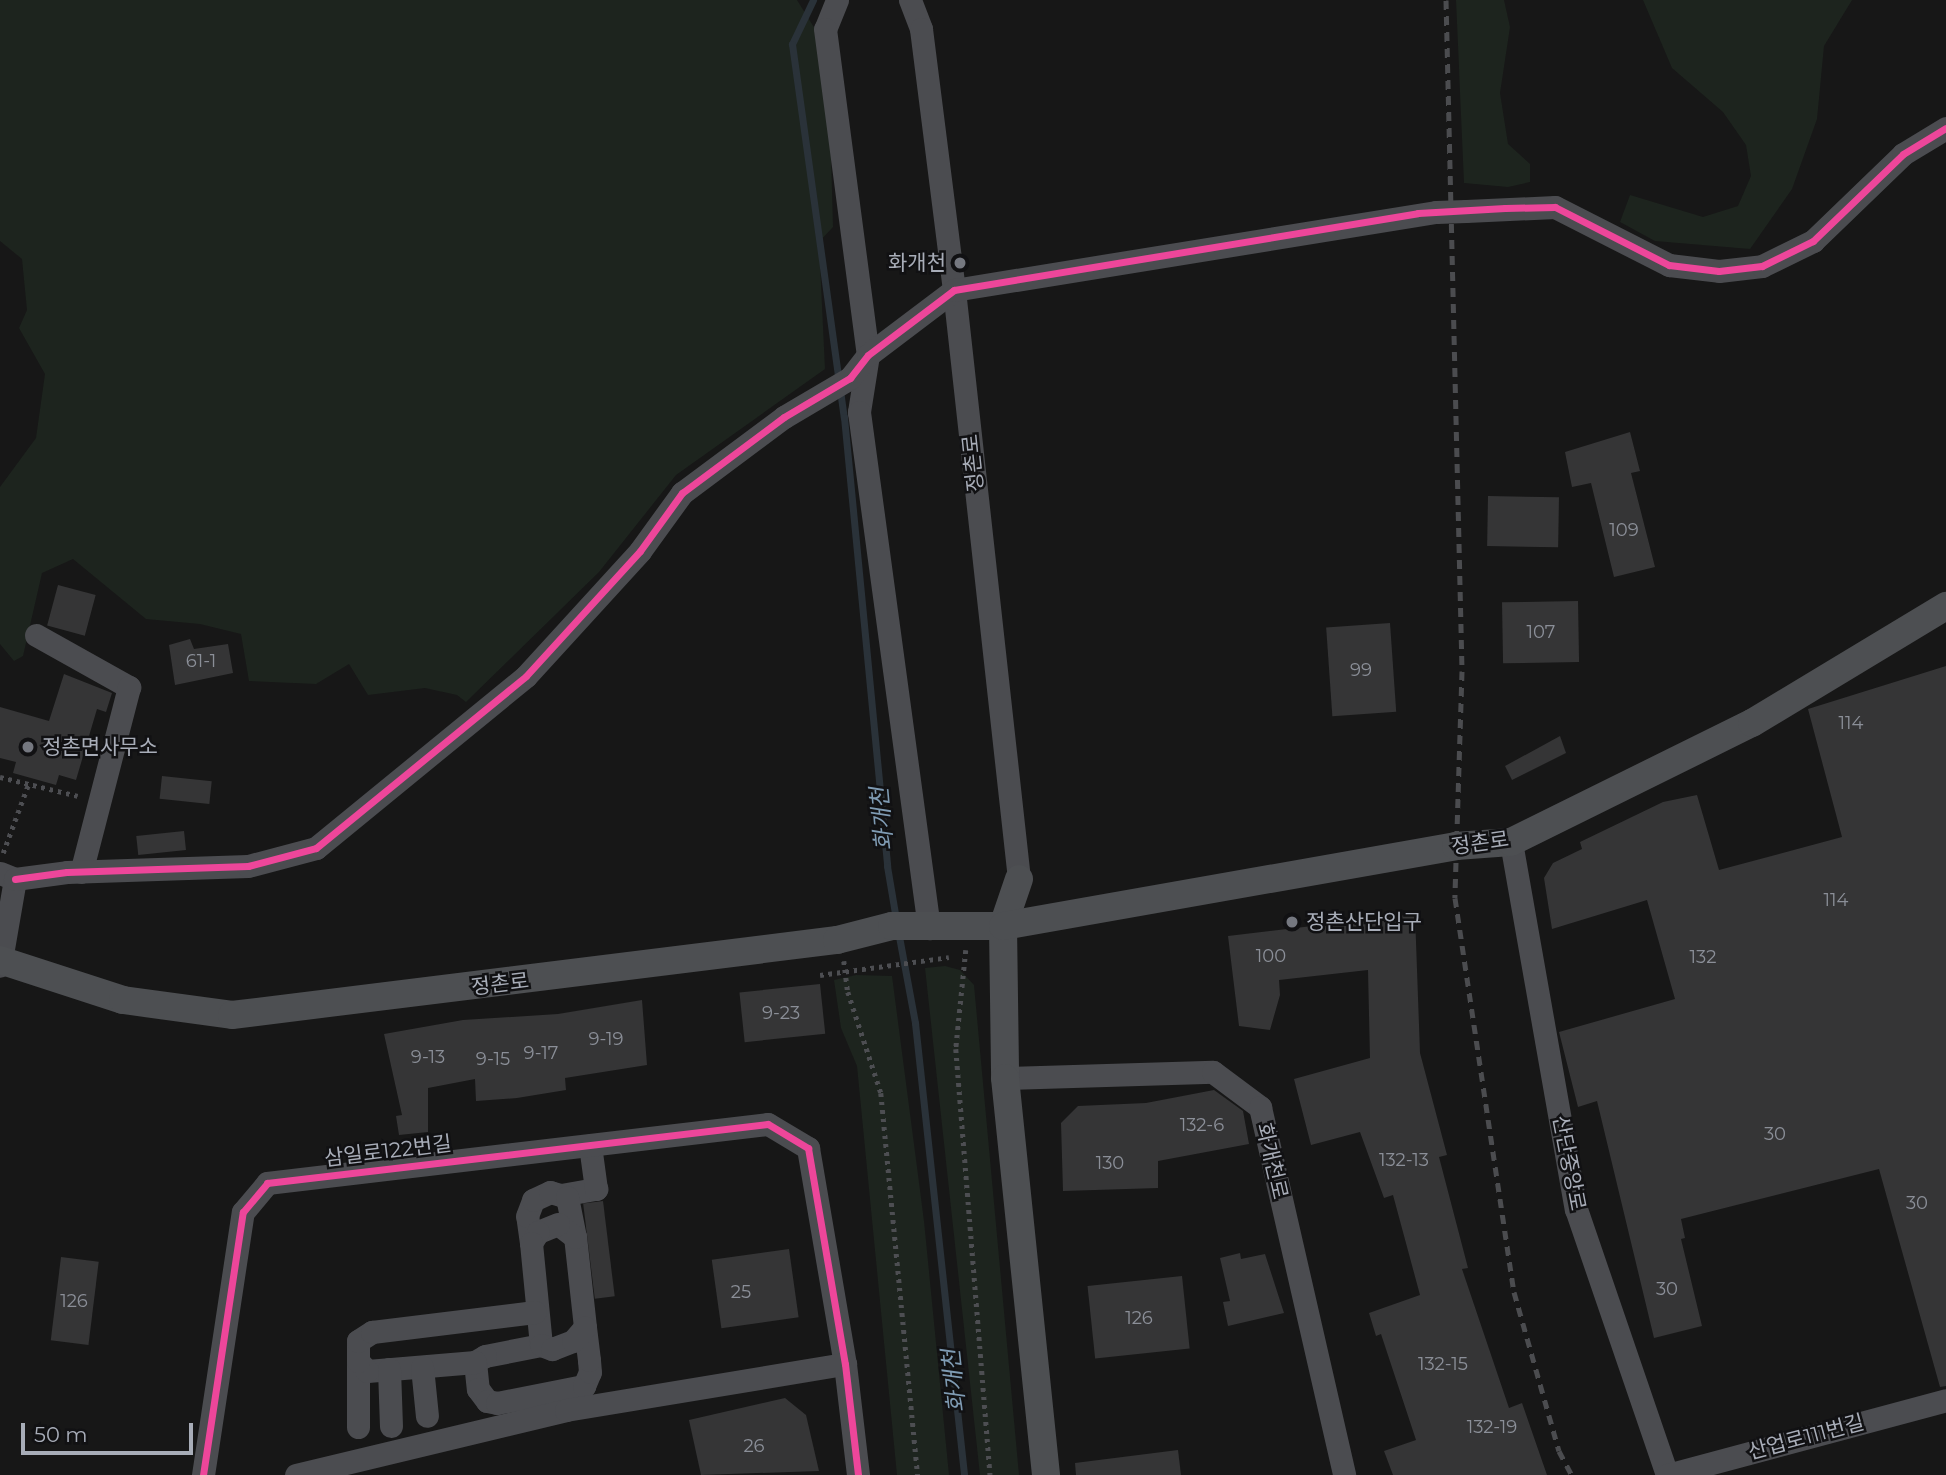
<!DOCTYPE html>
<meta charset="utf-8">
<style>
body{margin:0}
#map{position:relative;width:1946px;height:1475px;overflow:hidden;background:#171717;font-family:Montserrat,"Noto Sans KR",sans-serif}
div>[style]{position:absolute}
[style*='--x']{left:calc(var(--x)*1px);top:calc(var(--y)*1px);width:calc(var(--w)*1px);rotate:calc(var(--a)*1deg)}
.green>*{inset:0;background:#1d241e}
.stream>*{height:7px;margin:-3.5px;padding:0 3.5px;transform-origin:3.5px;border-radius:3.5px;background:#2a3239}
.building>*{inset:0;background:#353536;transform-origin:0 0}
.path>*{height:4.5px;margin-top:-2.25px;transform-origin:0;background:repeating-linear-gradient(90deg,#4d4e52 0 3.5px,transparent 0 8.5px)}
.minor>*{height:23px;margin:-11.5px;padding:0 11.5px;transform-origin:11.5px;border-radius:11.5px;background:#4b4c50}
.major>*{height:28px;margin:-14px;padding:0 14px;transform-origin:14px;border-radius:14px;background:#4d4f52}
.rail>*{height:5px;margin-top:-2.5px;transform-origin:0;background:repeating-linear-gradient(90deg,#4b4c4f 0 9px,transparent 0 16px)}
.minor-bridge>*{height:23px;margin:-11.5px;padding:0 11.5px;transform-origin:11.5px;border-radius:11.5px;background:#4b4c50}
.cycleway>*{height:7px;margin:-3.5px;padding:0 3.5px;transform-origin:3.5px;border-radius:3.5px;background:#ed469a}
.dots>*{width:19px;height:19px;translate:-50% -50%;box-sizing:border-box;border:4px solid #111113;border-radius:50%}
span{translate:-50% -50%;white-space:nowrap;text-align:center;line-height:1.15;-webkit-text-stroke:5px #111113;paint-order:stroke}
.number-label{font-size:18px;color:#8b8f98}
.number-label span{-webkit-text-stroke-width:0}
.poi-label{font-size:21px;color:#a8adb8}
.right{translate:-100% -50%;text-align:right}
.left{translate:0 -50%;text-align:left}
.street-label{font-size:21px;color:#a8adb8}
.water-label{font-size:23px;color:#7f9bb3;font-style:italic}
.scale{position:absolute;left:21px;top:1423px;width:172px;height:32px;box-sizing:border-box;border:4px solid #a8adb8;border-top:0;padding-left:9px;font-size:21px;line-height:24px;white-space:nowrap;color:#a8adb8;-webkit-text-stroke:5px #111113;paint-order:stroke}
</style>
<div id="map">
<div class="green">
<i style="clip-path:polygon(0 0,797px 0,820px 37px,829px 84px,833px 227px,819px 242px,825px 369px,676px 475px,599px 572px,466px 702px,457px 695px,425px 688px,368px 695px,349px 664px,316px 684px,249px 681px,241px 634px,200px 624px,146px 619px,73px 559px,42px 573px,23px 656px,14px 661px,0 644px,0 487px,36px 438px,45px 374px,19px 328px,27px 310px,22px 259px,0 241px)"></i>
<i style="clip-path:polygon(1456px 0,1504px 0,1510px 27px,1500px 93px,1508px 144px,1530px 164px,1530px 182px,1508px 187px,1464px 183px)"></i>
<i style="clip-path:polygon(1643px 0,1852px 0,1824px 46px,1817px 119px,1792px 189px,1750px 249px,1655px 241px,1620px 222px,1630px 195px,1703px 217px,1738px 206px,1751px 176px,1746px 145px,1723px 112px,1672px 68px)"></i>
<i style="clip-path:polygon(945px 966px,960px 970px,974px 985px,1019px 1475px,980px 1475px,925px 968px)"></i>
<i style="clip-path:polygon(856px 975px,892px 976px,924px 1221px,949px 1475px,897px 1475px,857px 1066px,841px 1028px,834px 980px)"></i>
</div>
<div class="stream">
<i style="--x:813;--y:0;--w:49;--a:115.5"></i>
<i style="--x:792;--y:44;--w:377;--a:82.1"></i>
<i style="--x:844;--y:417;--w:451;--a:84.5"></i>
<i style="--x:887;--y:866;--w:54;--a:80.4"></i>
<i style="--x:898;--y:931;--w:94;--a:79.5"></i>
<i style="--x:915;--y:1023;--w:455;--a:83.8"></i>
</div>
<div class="building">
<i style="clip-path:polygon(1630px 432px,1640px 471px,1631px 473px,1655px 567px,1614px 577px,1591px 483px,1572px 487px,1565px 452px)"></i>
<i style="left:1488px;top:496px;width:71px;height:50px;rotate:1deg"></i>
<i style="left:58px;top:585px;width:39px;height:42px;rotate:15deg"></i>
<i style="left:1578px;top:601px;width:61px;height:76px;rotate:89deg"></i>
<i style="left:1390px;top:623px;width:89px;height:64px;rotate:86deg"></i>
<i style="clip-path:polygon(190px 639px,194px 649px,228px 644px,233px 673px,175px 685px,169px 645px)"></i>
<i style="clip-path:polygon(1946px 666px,1946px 1386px,1940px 1387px,1879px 1169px,1681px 1219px,1685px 1238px,1681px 1239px,1702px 1326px,1654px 1338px,1597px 1101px,1578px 1107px,1559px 1032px,1675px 999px,1647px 900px,1552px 929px,1544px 878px,1553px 863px,1582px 849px,1580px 842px,1663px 802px,1697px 795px,1719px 870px,1842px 837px,1808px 709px)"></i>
<i style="clip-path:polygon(64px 674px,112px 693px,106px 712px,97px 709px,76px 780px,59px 775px,56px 785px,13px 773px,16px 762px,0 758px,0 707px,49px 721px)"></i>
<i style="clip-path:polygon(1560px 736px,1566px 753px,1512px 780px,1505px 766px)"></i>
<i style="left:162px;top:776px;width:50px;height:23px;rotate:6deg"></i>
<i style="left:184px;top:831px;width:19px;height:48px;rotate:84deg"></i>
<i style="clip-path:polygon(1415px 914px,1420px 1053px,1447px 1155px,1439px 1157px,1468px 1268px,1462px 1269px,1509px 1408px,1522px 1403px,1547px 1475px,1393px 1475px,1384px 1451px,1416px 1440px,1381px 1334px,1376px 1336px,1369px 1313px,1420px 1295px,1393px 1195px,1384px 1198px,1360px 1132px,1311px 1145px,1294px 1079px,1370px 1058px,1368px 970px,1279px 980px,1280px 995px,1270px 1030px,1239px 1026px,1228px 936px)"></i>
<i style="left:820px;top:984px;width:50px;height:81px;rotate:84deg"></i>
<i style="clip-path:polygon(642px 1000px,647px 1065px,565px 1078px,566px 1090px,517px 1098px,476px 1101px,475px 1079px,428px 1088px,428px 1132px,399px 1135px,396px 1116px,402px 1115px,384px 1034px,463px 1020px,558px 1014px)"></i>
<i style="clip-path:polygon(1214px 1090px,1243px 1111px,1249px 1144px,1158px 1161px,1158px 1188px,1063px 1191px,1061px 1123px,1078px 1106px,1146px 1103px)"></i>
<i style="left:603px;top:1201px;width:96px;height:20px;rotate:83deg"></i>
<i style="left:789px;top:1249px;width:69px;height:78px;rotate:82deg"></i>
<i style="clip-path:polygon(1240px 1253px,1241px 1259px,1265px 1254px,1284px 1313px,1228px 1326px,1223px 1302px,1230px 1301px,1220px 1258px)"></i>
<i style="left:61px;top:1257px;width:38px;height:84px;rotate:7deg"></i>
<i style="left:1182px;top:1276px;width:73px;height:95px;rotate:84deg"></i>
<i style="clip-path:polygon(785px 1398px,806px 1415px,819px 1471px,701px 1475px,689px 1420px)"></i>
<i style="clip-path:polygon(1178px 1450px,1181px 1475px,1076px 1475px,1075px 1463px)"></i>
</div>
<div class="path">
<i style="--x:0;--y:777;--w:80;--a:13.7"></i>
<i style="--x:3;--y:853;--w:72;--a:-69.8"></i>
<i style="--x:966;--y:950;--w:100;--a:95.8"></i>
<i style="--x:956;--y:1049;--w:427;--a:85.4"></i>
<i style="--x:844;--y:961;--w:31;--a:83"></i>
<i style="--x:848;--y:992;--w:106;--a:71.9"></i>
<i style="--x:881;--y:1093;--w:384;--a:84.5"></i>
<i style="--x:820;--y:975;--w:130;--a:-7.9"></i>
</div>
<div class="minor">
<i style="--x:837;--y:0;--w:31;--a:112"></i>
<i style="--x:825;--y:29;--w:329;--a:82.5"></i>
<i style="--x:868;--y:355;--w:58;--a:99"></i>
<i style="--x:859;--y:412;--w:521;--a:82.27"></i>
<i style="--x:910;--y:0;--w:31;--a:69"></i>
<i style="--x:921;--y:29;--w:263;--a:82.8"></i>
<i style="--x:954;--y:290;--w:593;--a:83.7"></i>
<i style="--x:1466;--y:211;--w:89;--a:-2.6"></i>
<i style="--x:1555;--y:207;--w:128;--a:27"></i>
<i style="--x:1669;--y:265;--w:50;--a:6.8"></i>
<i style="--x:1719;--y:271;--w:43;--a:-6.6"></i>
<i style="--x:1762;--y:266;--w:57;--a:-26.1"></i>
<i style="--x:1813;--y:241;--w:125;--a:-44"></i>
<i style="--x:1903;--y:154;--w:50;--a:-31.2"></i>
<i style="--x:36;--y:635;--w:107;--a:29.2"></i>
<i style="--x:129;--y:687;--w:191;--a:104.5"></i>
<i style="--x:1511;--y:842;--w:373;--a:80"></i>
<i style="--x:1576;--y:1209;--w:281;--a:71.1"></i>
<i style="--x:0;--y:873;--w:16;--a:22"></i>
<i style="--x:15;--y:879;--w:88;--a:99.8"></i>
<i style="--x:15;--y:879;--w:52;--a:-7.7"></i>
<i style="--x:67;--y:872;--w:181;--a:-1.9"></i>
<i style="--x:248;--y:866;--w:70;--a:-14.8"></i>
<i style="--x:316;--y:848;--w:271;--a:-39.3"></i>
<i style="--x:526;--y:676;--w:169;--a:-47.6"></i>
<i style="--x:640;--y:551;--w:72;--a:-54.1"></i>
<i style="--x:682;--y:493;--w:127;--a:-36.7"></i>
<i style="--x:784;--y:417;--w:77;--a:-30.6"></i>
<i style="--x:850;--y:378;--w:29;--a:-52"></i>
<i style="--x:868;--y:355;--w:108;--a:-37.1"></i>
<i style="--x:954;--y:290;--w:488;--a:-9.2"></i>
<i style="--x:1005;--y:1078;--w:208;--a:-1.7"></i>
<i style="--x:1213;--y:1072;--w:59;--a:36.7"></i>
<i style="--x:1260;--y:1107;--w:377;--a:77.1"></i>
<i style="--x:561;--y:1195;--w:36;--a:-10"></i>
<i style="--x:596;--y:1189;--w:44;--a:-97.8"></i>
<i style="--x:531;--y:1243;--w:27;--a:-98"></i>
<i style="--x:527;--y:1216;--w:17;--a:-69"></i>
<i style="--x:533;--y:1200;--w:19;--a:-25"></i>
<i style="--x:550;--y:1192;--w:18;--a:16"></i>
<i style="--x:567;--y:1197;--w:41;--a:78.7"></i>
<i style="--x:541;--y:1345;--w:57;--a:168.9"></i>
<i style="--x:485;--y:1356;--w:12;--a:149"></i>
<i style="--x:475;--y:1362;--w:27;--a:84"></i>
<i style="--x:478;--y:1389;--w:15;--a:53"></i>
<i style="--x:487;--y:1401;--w:10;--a:11"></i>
<i style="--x:497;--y:1403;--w:89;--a:-11.1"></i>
<i style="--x:584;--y:1386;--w:15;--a:-67"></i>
<i style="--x:590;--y:1372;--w:12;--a:-95"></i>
<i style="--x:589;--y:1360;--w:33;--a:-97"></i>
<i style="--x:585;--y:1327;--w:91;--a:-96.3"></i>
<i style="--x:575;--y:1237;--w:21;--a:-143"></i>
<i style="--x:558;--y:1224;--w:22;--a:158"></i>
<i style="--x:538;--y:1232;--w:13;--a:122"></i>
<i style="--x:531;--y:1243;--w:102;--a:84.4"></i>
<i style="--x:541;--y:1345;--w:12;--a:20"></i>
<i style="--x:552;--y:1349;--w:22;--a:-21"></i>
<i style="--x:573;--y:1341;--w:18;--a:-49"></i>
<i style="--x:358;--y:1361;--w:66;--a:90"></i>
<i style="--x:475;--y:1362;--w:108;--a:175.2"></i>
<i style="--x:367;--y:1371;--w:13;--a:-132"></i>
<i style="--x:358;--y:1361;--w:20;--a:-90"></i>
<i style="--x:358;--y:1341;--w:17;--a:-33"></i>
<i style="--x:372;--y:1332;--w:164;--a:-7"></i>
<i style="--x:422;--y:1367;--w:49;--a:84.2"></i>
<i style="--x:389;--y:1369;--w:57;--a:88"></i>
<i style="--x:203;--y:1475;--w:266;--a:-81.4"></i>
<i style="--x:243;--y:1212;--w:38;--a:-50"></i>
<i style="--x:267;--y:1183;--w:504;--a:-6.72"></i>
<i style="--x:768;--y:1124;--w:47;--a:31"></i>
<i style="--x:808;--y:1148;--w:219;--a:80.3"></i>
<i style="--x:845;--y:1364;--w:112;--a:83.3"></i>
<i style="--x:296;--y:1475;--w:278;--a:-13.5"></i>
<i style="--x:566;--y:1410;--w:283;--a:-9.4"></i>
<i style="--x:1667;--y:1475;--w:289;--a:-15"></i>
</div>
<div class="major">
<i style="--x:1019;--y:879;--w:50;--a:108.8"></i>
<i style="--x:1003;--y:926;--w:152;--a:89.2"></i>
<i style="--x:1005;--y:1078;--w:399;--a:84.1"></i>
<i style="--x:0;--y:960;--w:129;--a:18"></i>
<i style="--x:123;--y:1000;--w:110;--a:7.8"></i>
<i style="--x:232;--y:1015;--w:610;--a:-7.07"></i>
<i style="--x:837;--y:940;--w:57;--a:-14.3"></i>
<i style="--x:892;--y:926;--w:111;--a:0"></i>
<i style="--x:1003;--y:926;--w:460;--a:-10"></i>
<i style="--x:1456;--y:846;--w:55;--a:-4.2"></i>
<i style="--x:1511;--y:842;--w:269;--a:-26.3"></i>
<i style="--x:1752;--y:723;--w:227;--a:-31.1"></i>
</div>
<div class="rail">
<i style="--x:1446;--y:0;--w:671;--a:88.63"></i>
<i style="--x:1462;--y:671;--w:227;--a:91.8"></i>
<i style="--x:1455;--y:898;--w:398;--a:81.5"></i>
<i style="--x:1514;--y:1292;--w:165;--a:74.2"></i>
<i style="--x:1559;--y:1451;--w:27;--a:62"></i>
</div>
<div class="minor-bridge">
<i style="--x:1436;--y:212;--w:30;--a:-2"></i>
</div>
<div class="cycleway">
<i style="--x:15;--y:879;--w:52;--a:-7.7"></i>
<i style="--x:67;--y:872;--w:181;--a:-1.9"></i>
<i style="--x:248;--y:866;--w:70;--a:-14.8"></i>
<i style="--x:316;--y:848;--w:271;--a:-39.3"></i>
<i style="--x:526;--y:676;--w:169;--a:-47.6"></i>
<i style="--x:640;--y:551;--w:72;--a:-54.1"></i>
<i style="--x:682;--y:493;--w:127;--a:-36.7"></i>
<i style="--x:784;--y:417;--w:77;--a:-30.6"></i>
<i style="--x:850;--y:378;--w:29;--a:-52"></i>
<i style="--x:868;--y:355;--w:108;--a:-37.1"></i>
<i style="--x:954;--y:290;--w:470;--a:-9.4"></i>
<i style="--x:1418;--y:213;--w:87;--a:-3.3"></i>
<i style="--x:1505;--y:208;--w:50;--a:-1.1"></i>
<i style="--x:1555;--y:207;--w:128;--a:27"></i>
<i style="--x:1669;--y:265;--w:50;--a:6.8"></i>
<i style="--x:1719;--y:271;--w:43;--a:-6.6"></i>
<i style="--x:1762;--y:266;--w:57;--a:-26.1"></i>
<i style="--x:1813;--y:241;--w:125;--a:-44"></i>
<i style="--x:1903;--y:154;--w:50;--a:-31.2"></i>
<i style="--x:203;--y:1475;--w:266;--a:-81.4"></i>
<i style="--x:243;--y:1212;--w:38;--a:-50"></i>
<i style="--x:267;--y:1183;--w:504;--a:-6.72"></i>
<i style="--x:768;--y:1124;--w:47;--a:31"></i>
<i style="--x:808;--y:1148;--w:219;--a:80.3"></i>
<i style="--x:845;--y:1364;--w:112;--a:83.3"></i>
</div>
<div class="dots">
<i style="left:960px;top:263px;background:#757880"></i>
<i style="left:28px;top:747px;background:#757880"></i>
<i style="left:1292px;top:922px;background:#757880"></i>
</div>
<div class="number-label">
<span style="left:1624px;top:530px">109</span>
<span style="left:1541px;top:632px">107</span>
<span style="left:201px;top:661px">61-1</span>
<span style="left:1361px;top:670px">99</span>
<span style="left:1851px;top:723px">114</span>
<span style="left:1836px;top:900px">114</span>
<span style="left:1271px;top:956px">100</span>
<span style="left:1703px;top:957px">132</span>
<span style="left:781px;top:1013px">9-23</span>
<span style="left:606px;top:1039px">9-19</span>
<span style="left:541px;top:1053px">9-17</span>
<span style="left:428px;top:1057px">9-13</span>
<span style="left:493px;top:1059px">9-15</span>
<span style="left:1202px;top:1125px">132-6</span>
<span style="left:1775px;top:1134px">30</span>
<span style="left:1404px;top:1160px">132-13</span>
<span style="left:1110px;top:1163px">130</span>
<span style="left:1917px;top:1203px">30</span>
<span style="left:1667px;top:1289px">30</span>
<span style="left:741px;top:1292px">25</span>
<span style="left:74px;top:1301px">126</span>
<span style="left:1139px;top:1318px">126</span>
<span style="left:1443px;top:1364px">132-15</span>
<span style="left:1492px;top:1427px">132-19</span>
<span style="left:754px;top:1446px">26</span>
</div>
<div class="poi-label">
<span class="right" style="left:946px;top:263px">화개천</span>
<span class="left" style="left:42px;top:747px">정촌면사무소</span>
<span class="left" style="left:1306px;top:922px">정촌산단입구</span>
</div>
<div class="street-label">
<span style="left:973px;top:463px;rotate:-96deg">정촌로</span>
<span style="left:1480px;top:843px;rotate:-8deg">정촌로</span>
<span style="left:500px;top:984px;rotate:-7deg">정촌로</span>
<span style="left:388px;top:1151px;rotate:-7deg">삼일로122번길</span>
<span style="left:1272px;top:1161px;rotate:77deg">화개천로</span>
<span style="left:1569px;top:1163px;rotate:79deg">산단중앙로</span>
<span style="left:1806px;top:1437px;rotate:-15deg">산업로111번길</span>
</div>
<div class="water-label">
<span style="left:882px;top:819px;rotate:-95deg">화개천</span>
<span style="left:954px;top:1381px;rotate:-96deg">화개천</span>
</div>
<div class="scale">50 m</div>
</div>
